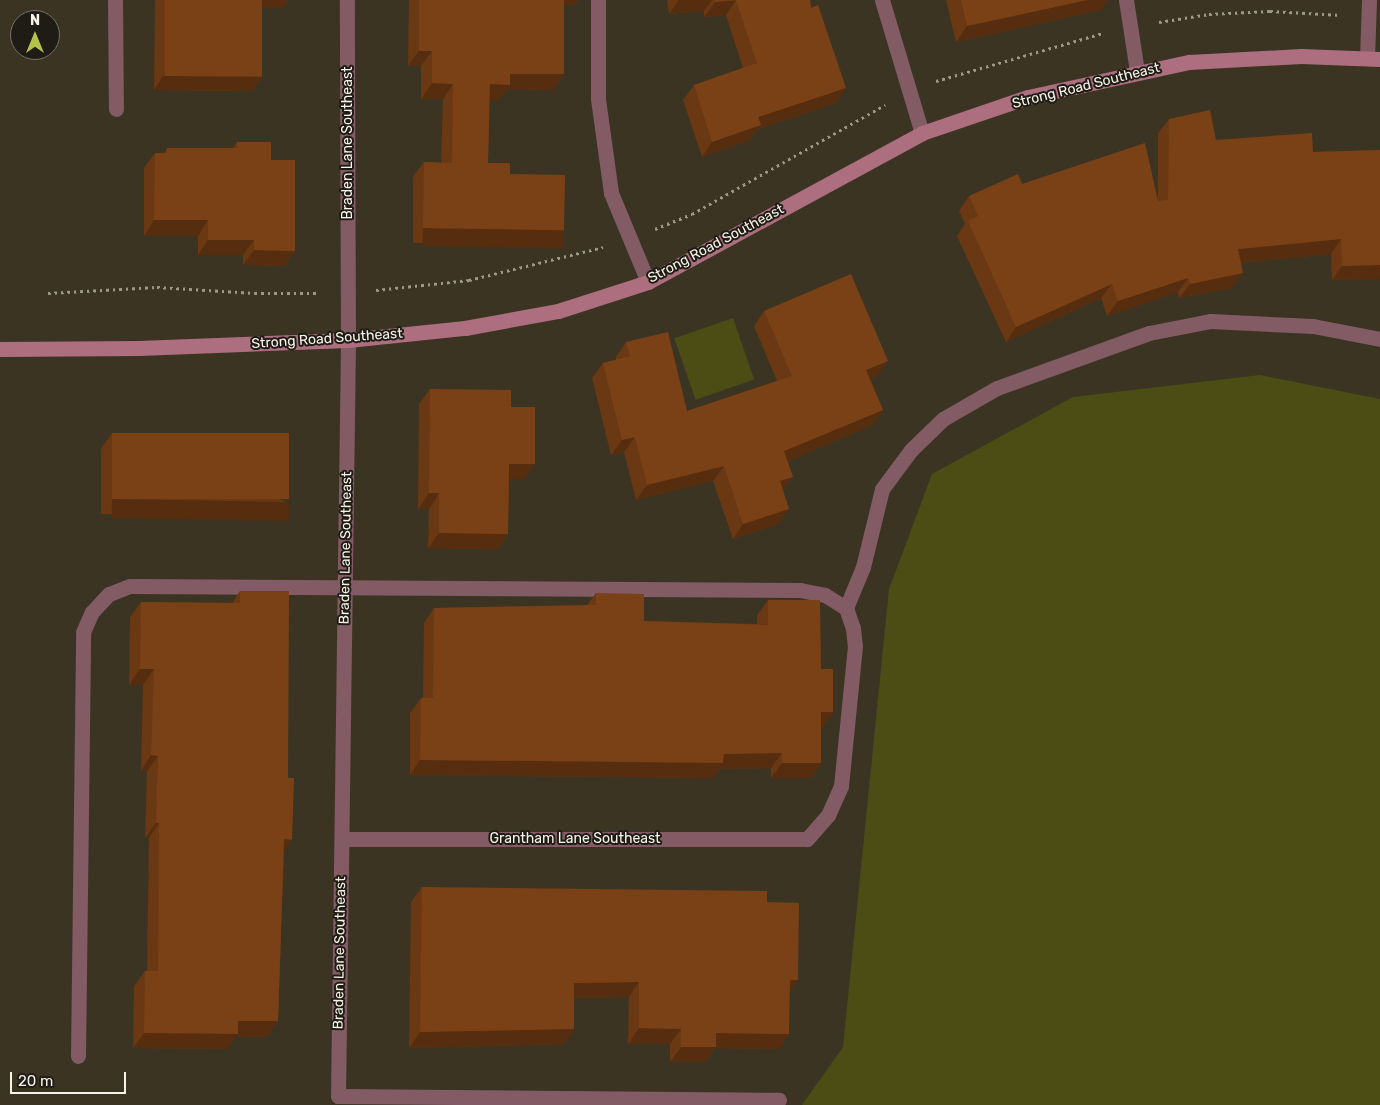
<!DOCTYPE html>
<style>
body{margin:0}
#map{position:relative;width:1380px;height:1105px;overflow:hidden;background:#3b3423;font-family:Rubik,sans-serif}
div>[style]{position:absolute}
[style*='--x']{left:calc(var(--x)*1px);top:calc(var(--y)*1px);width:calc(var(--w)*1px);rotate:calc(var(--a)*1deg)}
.green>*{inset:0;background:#4b4d14;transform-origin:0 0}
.path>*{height:3px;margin-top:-1.5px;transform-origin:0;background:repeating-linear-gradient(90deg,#9d988a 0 2.5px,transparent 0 6.5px)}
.lane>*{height:15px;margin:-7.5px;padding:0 7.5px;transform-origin:7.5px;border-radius:7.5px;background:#835b65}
.street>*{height:15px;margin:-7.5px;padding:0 7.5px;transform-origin:7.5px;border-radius:7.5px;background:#835b65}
.secondary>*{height:15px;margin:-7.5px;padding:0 7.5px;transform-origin:7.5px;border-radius:7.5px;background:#ad6e7f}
.wall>*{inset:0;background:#6a3813}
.shaded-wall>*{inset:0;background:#562e0f;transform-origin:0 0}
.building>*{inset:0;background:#7b4116;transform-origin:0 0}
span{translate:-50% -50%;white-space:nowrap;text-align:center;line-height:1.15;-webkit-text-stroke:4px #1f1c15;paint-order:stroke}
.street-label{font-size:14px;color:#f7f3e8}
.north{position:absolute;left:10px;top:10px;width:50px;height:50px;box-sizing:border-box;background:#1f1c15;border:1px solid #757269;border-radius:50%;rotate:0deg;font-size:14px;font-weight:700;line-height:20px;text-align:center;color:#f7f3e8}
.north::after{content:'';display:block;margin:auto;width:18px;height:22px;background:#b4c24a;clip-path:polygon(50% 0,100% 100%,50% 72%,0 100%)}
.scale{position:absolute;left:10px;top:1072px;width:116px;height:22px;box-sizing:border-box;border:2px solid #f7f3e8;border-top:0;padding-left:6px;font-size:15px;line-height:18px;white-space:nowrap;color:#f7f3e8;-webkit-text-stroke:4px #1f1c15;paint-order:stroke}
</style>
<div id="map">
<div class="green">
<i style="left:733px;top:318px;width:65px;height:62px;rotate:71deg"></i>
<i style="clip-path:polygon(1260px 375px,1380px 399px,1380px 1105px,802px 1105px,843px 1047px,889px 589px,932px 474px,1073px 397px)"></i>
</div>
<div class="path">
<i style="--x:1159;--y:22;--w:51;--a:-9.1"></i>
<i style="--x:1209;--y:14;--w:61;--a:-2.8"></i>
<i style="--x:1270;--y:11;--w:71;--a:3.2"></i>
<i style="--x:936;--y:81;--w:174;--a:-16"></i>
<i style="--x:655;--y:229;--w:40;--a:-22"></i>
<i style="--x:692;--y:214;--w:222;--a:-29.5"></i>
<i style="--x:376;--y:290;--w:94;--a:-6.1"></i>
<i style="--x:469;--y:280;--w:138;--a:-13.8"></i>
<i style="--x:48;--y:293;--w:109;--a:-3.2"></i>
<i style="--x:157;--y:287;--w:98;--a:3.5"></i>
<i style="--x:255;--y:293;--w:65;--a:0"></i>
</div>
<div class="lane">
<i style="--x:115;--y:0;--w:109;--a:89.5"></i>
<i style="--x:598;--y:0;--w:99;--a:90"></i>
<i style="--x:598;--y:99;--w:95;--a:82.1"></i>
<i style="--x:611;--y:193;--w:96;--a:67.4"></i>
<i style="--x:1126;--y:0;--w:72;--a:81.2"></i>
<i style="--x:846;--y:608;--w:44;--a:-67.5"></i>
<i style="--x:863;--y:567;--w:80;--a:-76.3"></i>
<i style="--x:882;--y:489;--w:49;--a:-53.4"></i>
<i style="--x:911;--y:450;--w:45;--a:-44.1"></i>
<i style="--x:943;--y:419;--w:62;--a:-29.9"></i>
<i style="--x:997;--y:388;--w:162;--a:-19.9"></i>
<i style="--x:1149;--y:333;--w:62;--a:-11.1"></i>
<i style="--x:1210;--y:321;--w:103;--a:2.8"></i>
<i style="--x:1313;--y:326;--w:68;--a:11"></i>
<i style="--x:78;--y:1056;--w:424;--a:-89.3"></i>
<i style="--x:83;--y:632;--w:22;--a:-66"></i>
<i style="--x:92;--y:612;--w:25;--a:-47"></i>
<i style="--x:109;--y:594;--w:22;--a:-21"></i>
<i style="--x:130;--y:586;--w:670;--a:0.34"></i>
<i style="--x:800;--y:590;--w:25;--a:11"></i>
<i style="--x:825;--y:595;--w:25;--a:32"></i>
<i style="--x:846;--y:608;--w:21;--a:71"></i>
<i style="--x:853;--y:628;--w:18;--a:84"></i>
<i style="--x:855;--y:646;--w:141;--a:95.7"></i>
<i style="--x:841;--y:786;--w:32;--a:114"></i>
<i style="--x:828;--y:815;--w:32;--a:131"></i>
<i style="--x:338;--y:1096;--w:441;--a:0.5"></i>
</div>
<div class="street">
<i style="--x:882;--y:0;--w:139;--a:73.3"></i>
<i style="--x:1367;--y:58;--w:58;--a:-88"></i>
<i style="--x:342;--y:839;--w:465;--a:0"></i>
<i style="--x:338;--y:1096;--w:756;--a:-89.24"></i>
<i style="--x:348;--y:340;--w:340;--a:-90.2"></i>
</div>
<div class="secondary">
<i style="--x:0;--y:349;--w:139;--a:-0.4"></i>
<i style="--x:139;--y:348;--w:209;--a:-2.2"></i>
<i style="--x:348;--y:340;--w:118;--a:-5.9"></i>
<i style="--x:465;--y:328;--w:95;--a:-10.4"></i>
<i style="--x:558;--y:311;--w:95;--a:-17.9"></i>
<i style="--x:648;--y:282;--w:312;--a:-28.5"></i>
<i style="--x:922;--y:133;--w:112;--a:-18.8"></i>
<i style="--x:1028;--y:97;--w:165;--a:-12.3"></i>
<i style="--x:1189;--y:62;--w:112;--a:-3.1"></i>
<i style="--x:1301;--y:56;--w:79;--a:2.2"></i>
</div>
<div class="wall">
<i style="clip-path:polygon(138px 0,288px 0,283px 8px,262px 8px,262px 77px,252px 91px,154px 90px,155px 0)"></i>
<i style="clip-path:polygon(409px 0,578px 0,575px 5px,564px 4px,564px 74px,553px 90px,507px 89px,499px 100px,489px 100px,488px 163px,510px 174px,564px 230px,554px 245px,413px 243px,413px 177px,424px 162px,441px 163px,443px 99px,421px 99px,421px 66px,408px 66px)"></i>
<i style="clip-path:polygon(667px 0,810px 0,811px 8px,836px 103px,758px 129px,750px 140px,702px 157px,683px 100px,694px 85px,743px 68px,726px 15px,704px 17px,704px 11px,669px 14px)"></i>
<i style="clip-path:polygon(946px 0,1108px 0,1101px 10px,956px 42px)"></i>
<i style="clip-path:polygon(1169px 119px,1216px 140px,1313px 152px,1380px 150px,1380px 279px,1332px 280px,1331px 254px,1240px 263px,1232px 288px,1179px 298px,1178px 292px,1107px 316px,1101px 298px,1006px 342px,957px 236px,965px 224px,959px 211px,969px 196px,1022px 184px,1158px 200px,1158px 133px)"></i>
<i style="clip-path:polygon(237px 142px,271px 160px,295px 251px,284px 266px,243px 265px,243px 255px,198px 255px,198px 236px,144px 236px,144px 168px,155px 153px,164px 153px,167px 148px,233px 148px)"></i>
<i style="clip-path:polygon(764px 311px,877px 376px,870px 379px,883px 410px,872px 425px,788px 461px,778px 524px,733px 539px,713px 481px,636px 500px,624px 452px,611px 455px,592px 378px,603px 363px,616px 360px,616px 357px,626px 342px,687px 411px,777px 381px,754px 326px)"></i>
<i style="clip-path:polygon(430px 389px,511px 407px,535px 464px,524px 479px,509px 479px,508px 534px,498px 549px,428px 548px,429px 509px,418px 509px,419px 404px)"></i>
<i style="clip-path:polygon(112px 433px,289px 503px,279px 518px,101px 514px,101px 449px)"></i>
<i style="clip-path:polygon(240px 591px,284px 851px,278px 1021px,267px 1037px,236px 1036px,227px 1049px,133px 1048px,134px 986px,145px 971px,147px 971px,149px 838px,145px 838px,147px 771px,141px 771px,143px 685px,129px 685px,130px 617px,141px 602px,232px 603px)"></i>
<i style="clip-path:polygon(596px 593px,644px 621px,757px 624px,757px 615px,768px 600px,821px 669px,833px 712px,823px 727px,821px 727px,821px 763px,811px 778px,771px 778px,771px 768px,719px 769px,713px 778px,410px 775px,410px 713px,421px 698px,423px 698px,424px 623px,434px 608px,587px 605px)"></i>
<i style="clip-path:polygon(422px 887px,767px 902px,790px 993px,779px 1049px,715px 1048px,705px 1062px,670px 1062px,670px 1044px,628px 1044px,629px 997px,574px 998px,574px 1029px,564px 1044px,409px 1048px,411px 902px)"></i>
</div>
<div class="shaded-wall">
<i style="clip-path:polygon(258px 0,288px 0,283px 8px,253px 8px)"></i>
<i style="clip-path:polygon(557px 0,578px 0,575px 5px,554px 4px)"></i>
<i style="clip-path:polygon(679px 0,712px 0,704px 11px,669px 14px)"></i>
<i style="clip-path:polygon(736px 0,726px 15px,704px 17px,715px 2px)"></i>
<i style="clip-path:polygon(1087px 0,1108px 0,1101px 10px,956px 42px,967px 26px)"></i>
<i style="clip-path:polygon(419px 51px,432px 51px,421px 66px,408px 66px)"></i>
<i style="clip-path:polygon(510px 74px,564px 74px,553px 90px,507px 89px,499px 100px,479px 100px,490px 84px)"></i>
<i style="clip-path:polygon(163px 76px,262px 77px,252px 91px,154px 90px)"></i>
<i style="clip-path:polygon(432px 83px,453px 84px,443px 99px,421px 99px)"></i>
<i style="clip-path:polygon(846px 88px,836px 103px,758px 129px,750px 140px,702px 157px,712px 142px,758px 117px)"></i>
<i style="clip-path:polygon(154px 220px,208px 220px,198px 236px,144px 236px)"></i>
<i style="left:423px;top:228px;width:141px;height:18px;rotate:1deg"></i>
<i style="clip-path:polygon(1341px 239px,1331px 254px,1228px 264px,1238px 249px)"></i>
<i style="clip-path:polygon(208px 240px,254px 240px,243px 255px,198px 255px)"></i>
<i style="clip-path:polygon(254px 250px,295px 251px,284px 266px,243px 265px)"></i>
<i style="clip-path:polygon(1380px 265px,1380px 279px,1332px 280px,1342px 266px)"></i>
<i style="clip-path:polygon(1243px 273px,1232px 288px,1179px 298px,1190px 284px)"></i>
<i style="clip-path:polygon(1188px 278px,1178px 292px,1107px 316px,1118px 301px)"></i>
<i style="clip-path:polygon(1112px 284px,1101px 298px,1006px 342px,1016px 327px)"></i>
<i style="clip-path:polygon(888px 361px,877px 376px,855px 385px,866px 370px)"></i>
<i style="clip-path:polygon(883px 410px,872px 425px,774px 467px,784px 451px)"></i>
<i style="clip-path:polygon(635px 437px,624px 452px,611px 455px,622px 440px)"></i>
<i style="clip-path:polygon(509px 464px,535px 464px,524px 479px,498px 479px)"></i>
<i style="clip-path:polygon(724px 466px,713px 481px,636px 500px,647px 485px)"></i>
<i style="clip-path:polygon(793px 477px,782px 492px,780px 481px)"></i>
<i style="clip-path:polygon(429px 493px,439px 493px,429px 509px,418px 509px)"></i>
<i style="left:112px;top:499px;width:177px;height:19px;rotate:1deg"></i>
<i style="clip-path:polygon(789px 509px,778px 524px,733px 539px,743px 524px)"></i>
<i style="clip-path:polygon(439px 533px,508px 534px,498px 549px,428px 548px)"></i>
<i style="clip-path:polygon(140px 669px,154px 669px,143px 685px,129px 685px)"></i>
<i style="clip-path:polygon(821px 712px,833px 712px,823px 727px,810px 727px)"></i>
<i style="clip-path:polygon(782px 753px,771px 768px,719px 769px,713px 778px,410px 775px,420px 760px)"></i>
<i style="clip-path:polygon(151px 755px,158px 756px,147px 771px,141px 771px)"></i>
<i style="clip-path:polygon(782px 763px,821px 763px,811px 778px,771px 778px)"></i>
<i style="clip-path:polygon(156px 823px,159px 823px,149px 838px,145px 838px)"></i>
<i style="clip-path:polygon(284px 839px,292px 840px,281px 855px)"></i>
<i style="clip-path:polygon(790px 980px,798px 980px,788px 995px)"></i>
<i style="clip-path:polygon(639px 982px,629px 997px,563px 998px,574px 983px)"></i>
<i style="clip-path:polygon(238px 1021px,278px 1021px,267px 1037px,236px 1036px,227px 1049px,133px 1048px,144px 1033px)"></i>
<i style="clip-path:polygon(639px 1028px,681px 1029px,670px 1044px,628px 1044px)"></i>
<i style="clip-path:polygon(574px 1029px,564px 1044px,409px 1048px,420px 1032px)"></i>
<i style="clip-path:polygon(716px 1033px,789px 1034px,779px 1049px,715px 1048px,705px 1062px,670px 1062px,681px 1047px)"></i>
</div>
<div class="building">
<i style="left:165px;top:0;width:97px;height:76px"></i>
<i style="clip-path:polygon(419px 0,564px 0,564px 74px,510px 74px,510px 85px,490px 84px,488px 163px,510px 163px,510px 174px,565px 175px,564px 230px,423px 228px,424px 162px,452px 163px,453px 84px,432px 83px,432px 51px,419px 51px)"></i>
<i style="clip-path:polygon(715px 0,736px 0,715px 2px)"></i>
<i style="clip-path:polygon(736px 0,810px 0,811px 8px,818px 5px,846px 88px,758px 117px,761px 125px,712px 142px,694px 85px,757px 63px)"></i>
<i style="clip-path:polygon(961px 0,1087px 0,967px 26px)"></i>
<i style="clip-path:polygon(1210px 110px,1216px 140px,1312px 133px,1313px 152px,1380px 150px,1380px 265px,1342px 266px,1341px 239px,1238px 249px,1243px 273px,1190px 284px,1188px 278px,1118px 301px,1112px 284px,1016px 327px,968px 221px,978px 216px,969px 196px,1018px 174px,1022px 184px,1145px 143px,1158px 201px,1168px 200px,1169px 119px)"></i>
<i style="clip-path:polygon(237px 142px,271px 142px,271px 160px,295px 160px,295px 251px,254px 250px,254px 240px,208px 240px,208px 220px,154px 220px,155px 153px,167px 153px,167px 148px,237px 148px)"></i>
<i style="clip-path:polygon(851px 274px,888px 361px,866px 370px,883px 410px,784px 451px,793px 477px,780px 481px,789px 509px,743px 524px,724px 466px,647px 485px,635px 437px,622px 440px,603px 363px,630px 356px,626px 342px,668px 332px,687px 411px,792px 376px,764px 311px)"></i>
<i style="clip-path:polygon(430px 389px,511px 390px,511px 407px,535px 407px,535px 464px,509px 464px,508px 534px,439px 533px,439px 493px,429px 493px)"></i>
<i style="left:112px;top:433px;width:177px;height:66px"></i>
<i style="clip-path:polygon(240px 591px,289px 591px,288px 778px,294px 778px,292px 840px,284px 839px,278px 1021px,238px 1021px,238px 1034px,144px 1033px,145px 971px,158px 971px,159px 823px,156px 823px,158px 756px,151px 755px,154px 669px,140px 669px,141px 602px,240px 603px)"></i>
<i style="clip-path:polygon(596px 593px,644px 594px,644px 621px,768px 625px,768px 600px,820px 600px,821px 669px,833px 669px,833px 712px,821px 712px,821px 763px,782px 763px,782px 753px,724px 754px,723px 763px,420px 760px,421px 698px,433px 698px,434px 608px,596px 605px)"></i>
<i style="clip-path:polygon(422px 887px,767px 891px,767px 902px,799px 903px,798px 980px,790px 980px,789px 1034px,716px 1033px,716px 1047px,681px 1047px,681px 1029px,639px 1028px,639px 982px,574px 983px,574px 1029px,420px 1032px)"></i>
</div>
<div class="street-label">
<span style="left:1086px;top:86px;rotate:-14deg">Strong Road Southeast</span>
<span style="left:348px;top:143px;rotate:-90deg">Braden Lane Southeast</span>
<span style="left:716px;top:244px;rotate:-28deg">Strong Road Southeast</span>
<span style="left:327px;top:339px;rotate:-4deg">Strong Road Southeast</span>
<span style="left:346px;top:548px;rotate:-89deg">Braden Lane Southeast</span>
<span style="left:575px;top:839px">Grantham Lane Southeast</span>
<span style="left:340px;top:953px;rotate:-89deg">Braden Lane Southeast</span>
</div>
<div class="north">N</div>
<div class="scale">20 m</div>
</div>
